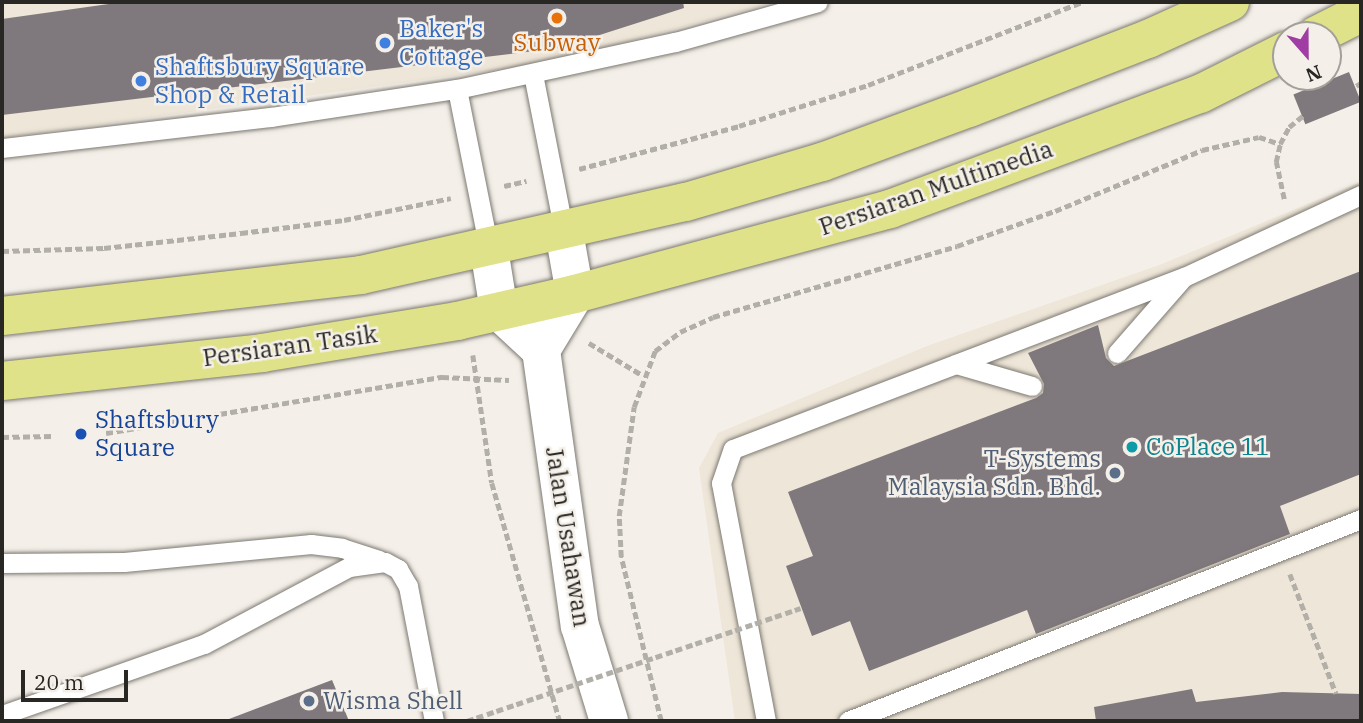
<!DOCTYPE html>
<style>
body{margin:0}
#map{position:relative;width:1363px;height:723px;overflow:hidden;background:#f4f0e9;font-family:"IBM Plex Serif",serif}
div>[style]{position:absolute}
[style*='--x']{left:calc(var(--x)*1px);top:calc(var(--y)*1px);width:calc(var(--w)*1px);rotate:calc(var(--a)*1deg)}
.built>*{inset:0;background:#eee6d8}
.building>*{inset:0;background:#7f787c;transform-origin:0 0}
.path>*{height:4.5px;margin-top:-2.25px;transform-origin:0;background:repeating-linear-gradient(90deg,#b2afa9 0 7px,transparent 0 10.5px)}
.roads{filter:drop-shadow(0 0 2px #7c7871) drop-shadow(0 0 2px #7c7871)}
.lane>*{height:19px;margin:-9.5px;padding:0 9.5px;transform-origin:9.5px;border-radius:9.5px;background:#fff}
.street>*{height:38px;margin:-19px;padding:0 19px;transform-origin:19px;border-radius:19px;background:#fff}
.primary>*{height:38px;margin:-19px;padding:0 19px;transform-origin:19px;border-radius:19px;background:#dfe288}
.path-bridge>*{height:4.5px;margin-top:-2.25px;transform-origin:0;background:repeating-linear-gradient(90deg,#b2afa9 0 7px,transparent 0 10.5px)}
.dots>*{width:19px;height:19px;translate:-50% -50%;box-sizing:border-box;border:4px solid #f4f0e9;border-radius:50%}
span{translate:-50% -50%;white-space:nowrap;text-align:center;line-height:1.15;-webkit-text-stroke:5px #f4f0e9;paint-order:stroke}
.shop-label{font-size:24px;color:#366cbe}
.left{translate:0 -50%;text-align:left}
.food-label{font-size:24px;color:#c56008}
.street-label{font-size:24px;color:#292724}
.transit-label{font-size:24px;color:#164399}
.culture-label{font-size:24px;color:#0d838f}
.service-label{font-size:24px;color:#4e5e75}
.right{translate:-100% -50%;text-align:right}
.frame{position:absolute;inset:0;border:4px solid #292724;pointer-events:none}
.north{position:absolute;left:1272px;top:21px;width:70px;height:70px;box-sizing:border-box;background:#f4f0e9;border:2px solid #a3a09a;border-radius:50%;rotate:159deg;font-size:19px;font-weight:700;line-height:28px;text-align:center;color:#292724}
.north::after{content:'';display:block;margin:auto;width:24px;height:32px;background:#a03da4;clip-path:polygon(50% 0,100% 100%,50% 72%,0 100%)}
.scale{position:absolute;left:21px;top:670px;width:107px;height:32px;box-sizing:border-box;border:4px solid #292724;border-top:0;padding-left:9px;font-size:21px;line-height:24px;white-space:nowrap;color:#292724;-webkit-text-stroke:5px #f4f0e9;paint-order:stroke}
</style>
<div id="map">
<div class="built">
<i style="clip-path:polygon(2px 2px,775px 2px,553px 62px,2px 138px)"></i>
<i style="clip-path:polygon(1361px 182px,1361px 721px,735px 721px,699px 468px,718px 433px,927px 346px,1162px 264px)"></i>
</div>
<div class="building">
<i style="clip-path:polygon(123px 2px,683px 2px,684px 8px,559px 48px,2px 115px,2px 19px)"></i>
<i style="left:1349px;top:72px;width:32px;height:60px;rotate:68deg"></i>
<i style="clip-path:polygon(1361px 271px,1361px 474px,1280px 506px,1290px 534px,1036px 634px,1027px 610px,869px 671px,850px 621px,812px 636px,786px 566px,813px 556px,788px 492px,1036px 398px,1043px 393px,1044px 384px,1028px 353px,1098px 325px,1106px 358px,1114px 366px)"></i>
<i style="clip-path:polygon(332px 680px,349px 721px,230px 721px,229px 719px)"></i>
<i style="clip-path:polygon(1192px 689px,1196px 702px,1282px 692px,1361px 694px,1361px 721px,1096px 721px,1094px 707px)"></i>
</div>
<div class="path">
<i style="--x:1356;--y:86;--w:6;--a:-31"></i>
<i style="--x:579;--y:169;--w:166;--a:-15"></i>
<i style="--x:739;--y:126;--w:135;--a:-17.6"></i>
<i style="--x:868;--y:85;--w:230;--a:-21.2"></i>
<i style="--x:504;--y:186;--w:23;--a:-13"></i>
<i style="--x:1284;--y:199;--w:38;--a:-102"></i>
<i style="--x:1276;--y:162;--w:18;--a:-77"></i>
<i style="--x:1280;--y:144;--w:19;--a:-62"></i>
<i style="--x:1289;--y:127;--w:19;--a:-39"></i>
<i style="--x:2;--y:251;--w:102;--a:-1.7"></i>
<i style="--x:104;--y:248;--w:138;--a:-6.2"></i>
<i style="--x:241;--y:233;--w:104;--a:-7.2"></i>
<i style="--x:344;--y:220;--w:109;--a:-11.6"></i>
<i style="--x:589;--y:343;--w:62;--a:31.1"></i>
<i style="--x:473;--y:355;--w:129;--a:81.6"></i>
<i style="--x:492;--y:483;--w:248;--a:74.1"></i>
<i style="--x:106;--y:433;--w:341;--a:-9.5"></i>
<i style="--x:442;--y:377;--w:67;--a:2.6"></i>
<i style="--x:2;--y:437;--w:50;--a:-1.1"></i>
<i style="--x:1290;--y:574;--w:128;--a:68.9"></i>
<i style="--x:661;--y:721;--w:169;--a:-103.7"></i>
<i style="--x:621;--y:557;--w:41;--a:-92.8"></i>
<i style="--x:619;--y:516;--w:110;--a:-82.2"></i>
<i style="--x:634;--y:407;--w:60;--a:-69.4"></i>
<i style="--x:655;--y:351;--w:31;--a:-37"></i>
<i style="--x:680;--y:332;--w:36;--a:-24"></i>
<i style="--x:713;--y:317;--w:254;--a:-16.2"></i>
<i style="--x:957;--y:246;--w:104;--a:-19.7"></i>
<i style="--x:1055;--y:211;--w:159;--a:-22.5"></i>
<i style="--x:1202;--y:150;--w:58;--a:-12.8"></i>
<i style="--x:1259;--y:137;--w:22;--a:18"></i>
</div>
<div class="roads">
<div class="lane">
<i style="--x:533;--y:74;--w:161;--a:78.9"></i>
<i style="--x:457;--y:89;--w:163;--a:78.7"></i>
<i style="--x:2;--y:148;--w:271;--a:-6.6"></i>
<i style="--x:271;--y:117;--w:188;--a:-8.6"></i>
<i style="--x:457;--y:89;--w:223;--a:-12.2"></i>
<i style="--x:675;--y:42;--w:148;--a:-15.6"></i>
<i style="--x:1117;--y:353;--w:97;--a:-48.8"></i>
<i style="--x:956;--y:364;--w:79;--a:16.1"></i>
<i style="--x:2;--y:563;--w:122;--a:-0.5"></i>
<i style="--x:124;--y:562;--w:188;--a:-5.5"></i>
<i style="--x:311;--y:544;--w:31;--a:7"></i>
<i style="--x:342;--y:548;--w:39;--a:18"></i>
<i style="--x:2;--y:715;--w:214;--a:-19.4"></i>
<i style="--x:204;--y:644;--w:164;--a:-28"></i>
<i style="--x:349;--y:567;--w:36;--a:-8"></i>
<i style="--x:385;--y:562;--w:15;--a:28"></i>
<i style="--x:398;--y:569;--w:20;--a:60"></i>
<i style="--x:408;--y:586;--w:137;--a:79.1"></i>
<i style="--x:766;--y:721;--w:242;--a:-100.7"></i>
<i style="--x:721;--y:483;--w:36;--a:-71"></i>
<i style="--x:733;--y:449;--w:483;--a:-20.9"></i>
<i style="--x:1184;--y:277;--w:195;--a:-24.9"></i>
<i style="--x:848;--y:721;--w:551;--a:-21.49"></i>
</div>
<div class="street">
<i style="--x:564;--y:232;--w:63;--a:79.9"></i>
<i style="--x:575;--y:294;--w:66;--a:121.3"></i>
<i style="--x:541;--y:350;--w:279;--a:82"></i>
<i style="--x:580;--y:626;--w:99;--a:73"></i>
<i style="--x:489;--y:249;--w:63;--a:80.8"></i>
<i style="--x:499;--y:311;--w:57;--a:42.9"></i>
</div>
<div class="primary">
<i style="--x:1317;--y:35;--w:49;--a:-26.6"></i>
<i style="--x:2;--y:316;--w:361;--a:-6.5"></i>
<i style="--x:361;--y:275;--w:333;--a:-12.7"></i>
<i style="--x:686;--y:202;--w:142;--a:-16.4"></i>
<i style="--x:822;--y:162;--w:157;--a:-20.2"></i>
<i style="--x:969;--y:108;--w:192;--a:-21.1"></i>
<i style="--x:1148;--y:39;--w:90;--a:-24.3"></i>
<i style="--x:2;--y:381;--w:262;--a:-6.1"></i>
<i style="--x:262;--y:353;--w:198;--a:-9.3"></i>
<i style="--x:457;--y:321;--w:121;--a:-12.9"></i>
<i style="--x:575;--y:294;--w:326;--a:-15.1"></i>
<i style="--x:890;--y:209;--w:331;--a:-20.4"></i>
<i style="--x:1200;--y:94;--w:96;--a:-26.6"></i>
</div>
</div>
<div class="path-bridge">
<i style="--x:467;--y:721;--w:352;--a:-18.7"></i>
</div>
<div class="dots">
<i style="left:557px;top:18px;background:#e8710a"></i>
<i style="left:385px;top:43px;background:#3f7fe0"></i>
<i style="left:141px;top:81px;background:#3f7fe0"></i>
<i style="left:81px;top:434px;background:#1a4fb4"></i>
<i style="left:1132px;top:447px;background:#0f9aa8"></i>
<i style="left:1115px;top:473px;background:#5c6f8a"></i>
<i style="left:309px;top:701px;background:#5c6f8a"></i>
</div>
<div class="shop-label">
<span class="left" style="left:399px;top:43px">Baker's<br>Cottage</span>
<span class="left" style="left:155px;top:81px">Shaftsbury Square<br>Shop &amp; Retail</span>
</div>
<div class="food-label">
<span style="left:557px;top:43px">Subway</span>
</div>
<div class="street-label">
<span style="left:936px;top:188px;rotate:-19deg">Persiaran Multimedia</span>
<span style="left:290px;top:346px;rotate:-8deg">Persiaran Tasik</span>
<span style="left:568px;top:537px;rotate:81deg">Jalan Usahawan</span>
</div>
<div class="transit-label">
<span class="left" style="left:95px;top:434px">Shaftsbury<br>Square</span>
</div>
<div class="culture-label">
<span class="left" style="left:1146px;top:447px">CoPlace 11</span>
</div>
<div class="service-label">
<span class="right" style="left:1101px;top:473px">T-Systems<br>Malaysia Sdn. Bhd.</span>
<span class="left" style="left:323px;top:701px">Wisma Shell</span>
</div>
<div class="frame"></div>
<div class="north">N</div>
<div class="scale">20 m</div>
</div>
